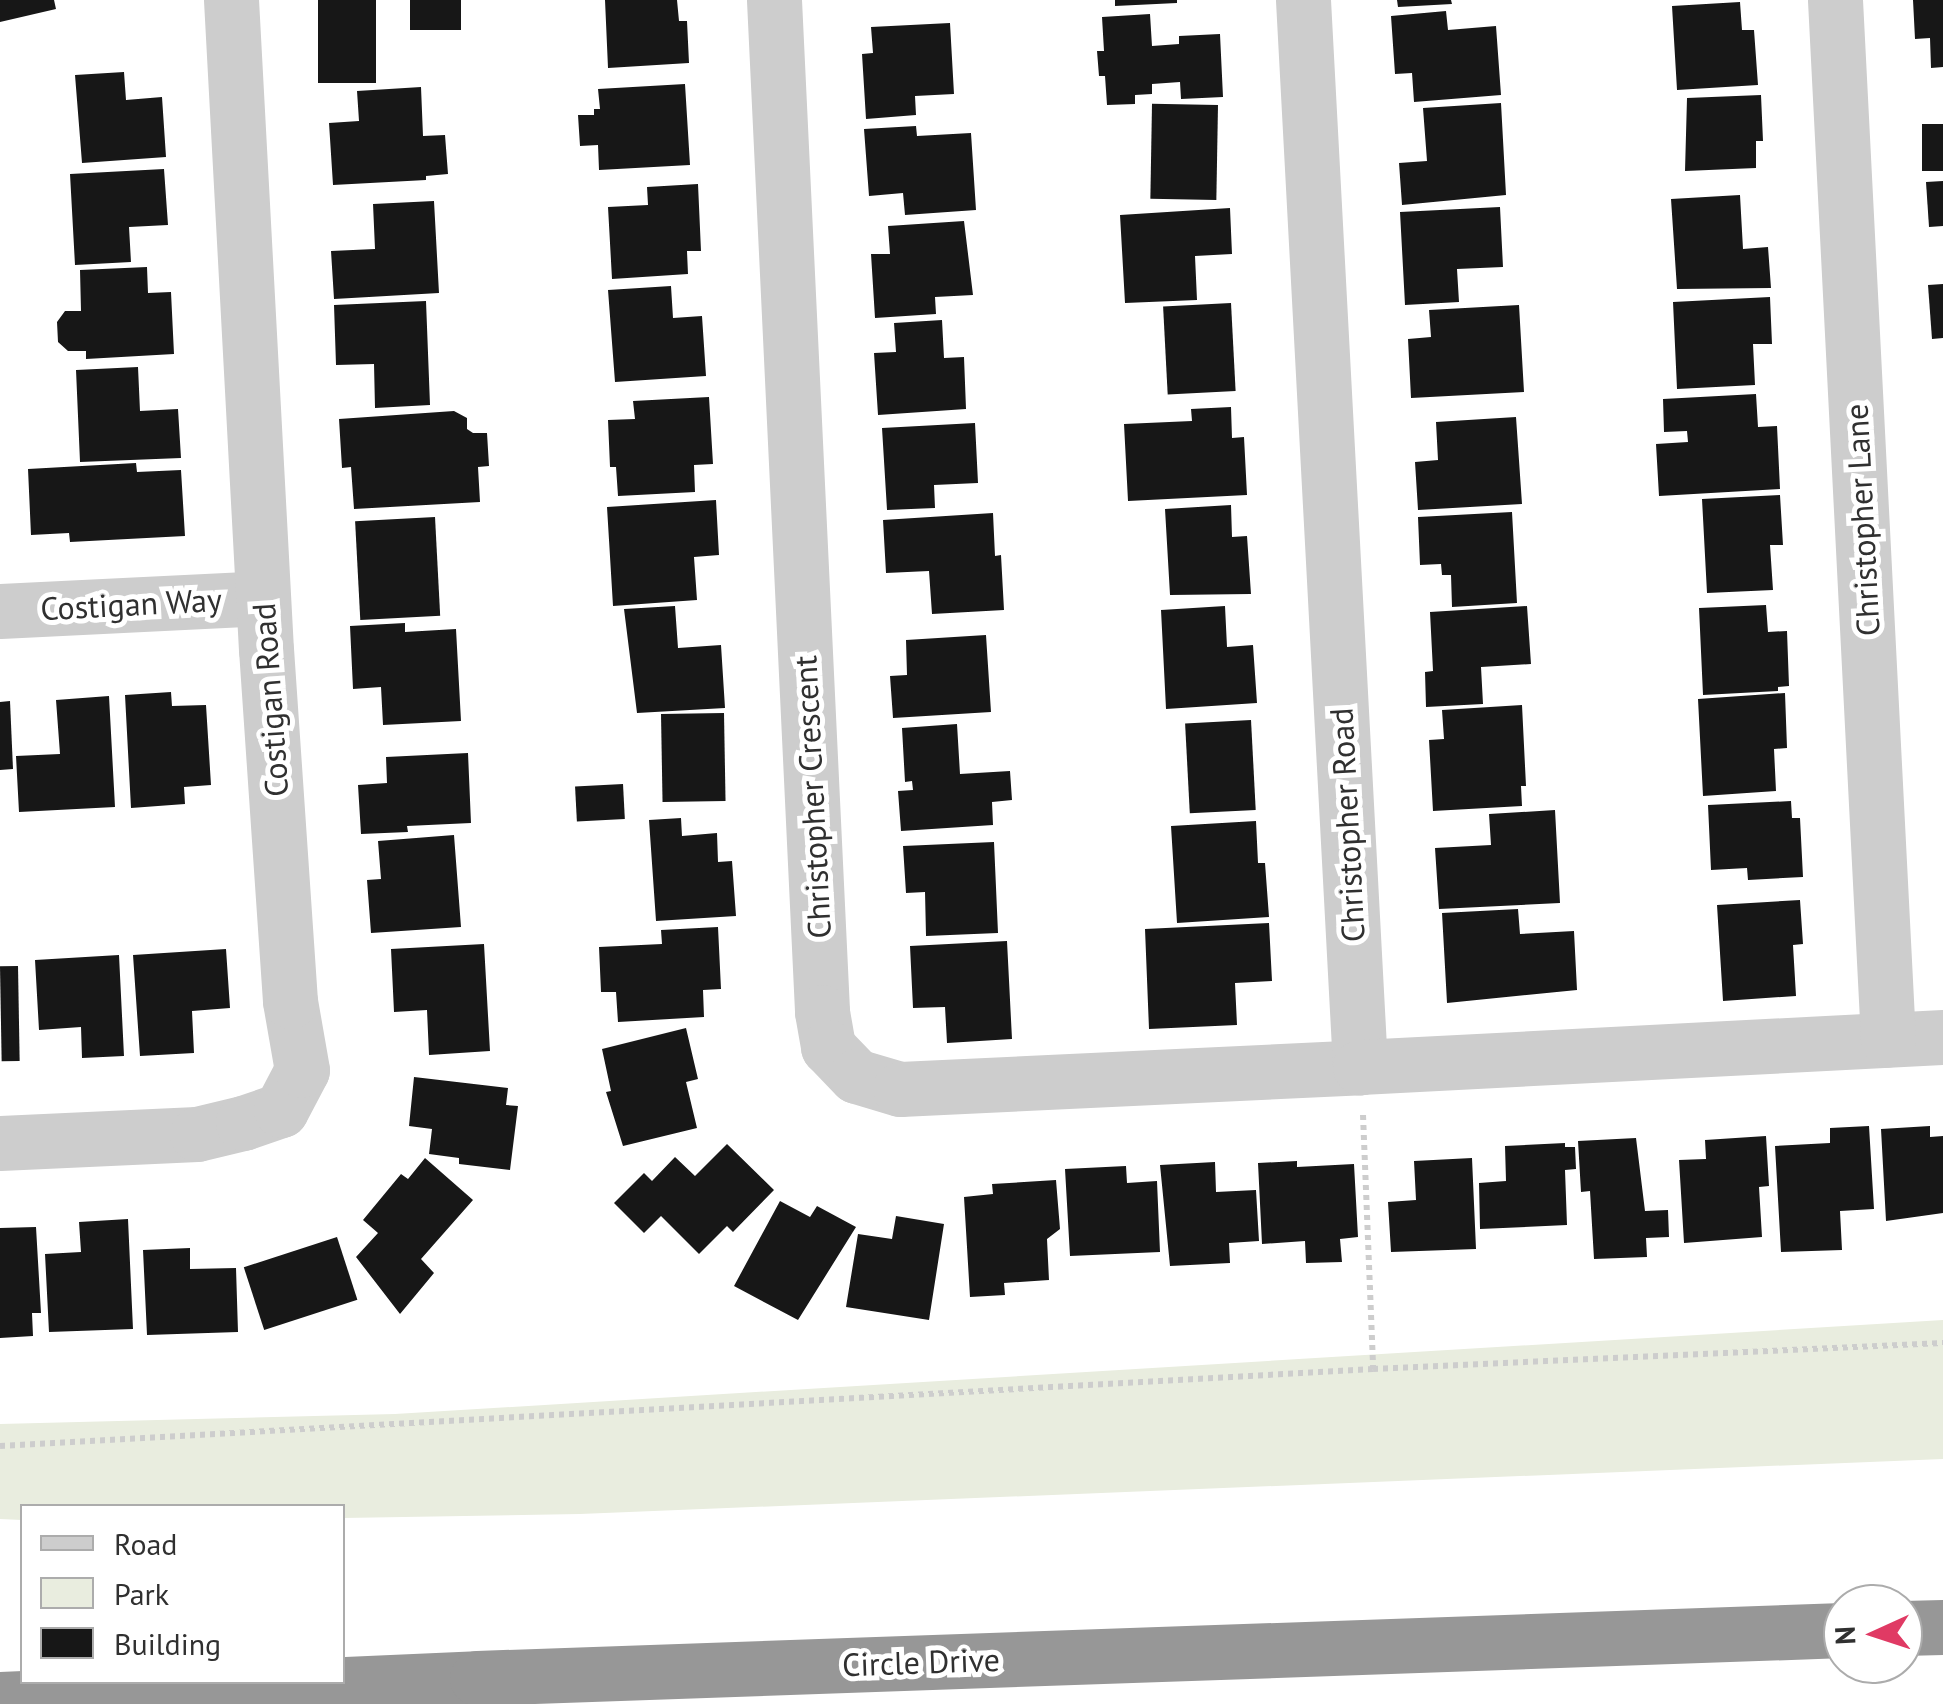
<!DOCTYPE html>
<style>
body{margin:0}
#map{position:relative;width:1943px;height:1704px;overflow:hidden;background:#fff;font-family:"PT Sans",sans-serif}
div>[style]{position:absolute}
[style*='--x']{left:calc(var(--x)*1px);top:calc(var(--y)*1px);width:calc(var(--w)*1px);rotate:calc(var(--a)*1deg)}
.green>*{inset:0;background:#e9eddf}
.building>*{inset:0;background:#171717;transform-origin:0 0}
.path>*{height:6px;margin-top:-3px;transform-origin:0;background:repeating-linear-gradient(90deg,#cdcdcd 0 5px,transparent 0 10px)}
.minor>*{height:55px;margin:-27.5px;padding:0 27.5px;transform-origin:27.5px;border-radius:27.5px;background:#cdcdcd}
.highway>*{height:55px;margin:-27.5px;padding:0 27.5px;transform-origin:27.5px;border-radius:27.5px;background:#979797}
span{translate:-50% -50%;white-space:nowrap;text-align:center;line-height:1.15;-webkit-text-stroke:10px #fff;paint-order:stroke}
.street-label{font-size:32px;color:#303030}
.legend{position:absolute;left:20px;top:1504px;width:325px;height:180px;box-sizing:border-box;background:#fff;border:2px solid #acacac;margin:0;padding:12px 18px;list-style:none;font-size:30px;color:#303030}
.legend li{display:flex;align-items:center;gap:20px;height:50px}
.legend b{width:50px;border:2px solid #acacac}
.north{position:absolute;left:1823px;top:1584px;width:100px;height:100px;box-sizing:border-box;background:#fff;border:2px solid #acacac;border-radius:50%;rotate:267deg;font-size:28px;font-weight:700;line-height:40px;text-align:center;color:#303030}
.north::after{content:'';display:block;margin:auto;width:35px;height:45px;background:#e03a64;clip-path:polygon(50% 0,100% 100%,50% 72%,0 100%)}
</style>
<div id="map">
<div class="green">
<i style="clip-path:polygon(1943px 1320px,1943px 1459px,580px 1514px,343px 1518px,342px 1506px,22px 1506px,22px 1520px,0 1519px,0 1424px,395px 1414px)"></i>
</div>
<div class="building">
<i style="clip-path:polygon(0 0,54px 0,56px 9px,0 22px)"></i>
<i style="left:318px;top:0;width:58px;height:83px"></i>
<i style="left:410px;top:0;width:51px;height:30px"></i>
<i style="clip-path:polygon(605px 0,677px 0,679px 21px,687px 21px,689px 63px,608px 68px)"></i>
<i style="clip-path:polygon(1115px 0,1177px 0,1177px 3px,1115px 6px)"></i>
<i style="clip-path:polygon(1397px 0,1451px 0,1452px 4px,1398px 7px)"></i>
<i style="clip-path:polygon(1913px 0,1943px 0,1943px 67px,1931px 68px,1930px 38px,1915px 39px)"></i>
<i style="clip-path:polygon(1740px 2px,1742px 30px,1754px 30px,1758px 85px,1677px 90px,1672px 6px)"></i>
<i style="clip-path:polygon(1446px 11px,1448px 30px,1496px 26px,1501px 95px,1414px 102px,1412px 73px,1395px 74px,1391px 16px)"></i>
<i style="clip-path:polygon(1150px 14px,1152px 46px,1179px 44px,1179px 36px,1220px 34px,1223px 97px,1181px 99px,1180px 82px,1152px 84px,1152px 94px,1135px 95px,1135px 104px,1107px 105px,1105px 76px,1099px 76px,1097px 51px,1104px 51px,1102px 17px)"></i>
<i style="clip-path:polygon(950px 23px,954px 94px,915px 96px,916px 115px,866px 119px,862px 54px,873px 53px,871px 27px)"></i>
<i style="clip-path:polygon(124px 72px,126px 100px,162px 97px,166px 157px,82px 163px,75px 75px)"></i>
<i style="clip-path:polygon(685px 84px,690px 165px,599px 170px,598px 145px,580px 146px,578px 115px,594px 115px,594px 109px,600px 109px,598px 89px)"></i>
<i style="clip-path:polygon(421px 87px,423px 136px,445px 135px,448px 174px,426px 176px,426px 180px,333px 185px,329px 123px,359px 121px,357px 91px)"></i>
<i style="clip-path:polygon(1761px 95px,1763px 141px,1756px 141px,1756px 168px,1685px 171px,1687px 98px)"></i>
<i style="clip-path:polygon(1501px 103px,1506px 195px,1402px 205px,1399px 163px,1427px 161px,1423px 108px)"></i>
<i style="left:1218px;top:105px;width:95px;height:66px;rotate:91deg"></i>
<i style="left:1943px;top:124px;width:47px;height:21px;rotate:90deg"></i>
<i style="clip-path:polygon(916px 126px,917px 136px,971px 133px,976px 210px,905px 215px,903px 193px,869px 196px,864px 129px)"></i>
<i style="clip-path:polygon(164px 169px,168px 225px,129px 227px,131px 262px,75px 265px,70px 174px)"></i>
<i style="clip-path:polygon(1943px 181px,1943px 226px,1929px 227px,1926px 182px)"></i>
<i style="clip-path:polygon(698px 184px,701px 251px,687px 251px,688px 274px,612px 279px,608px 207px,648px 205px,647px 187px)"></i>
<i style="clip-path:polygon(1740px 195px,1743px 249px,1768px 247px,1771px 288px,1677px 289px,1671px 199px)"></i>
<i style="clip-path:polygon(434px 201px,439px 293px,334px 299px,331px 251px,375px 249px,373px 204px)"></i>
<i style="clip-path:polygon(1500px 207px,1503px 267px,1457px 269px,1459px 302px,1405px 305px,1400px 212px)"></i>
<i style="clip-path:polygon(1230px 208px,1232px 254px,1195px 256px,1197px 300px,1125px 303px,1120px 215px)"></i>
<i style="clip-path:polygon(964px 221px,973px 295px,935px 297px,936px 314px,875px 318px,871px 254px,890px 254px,888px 226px)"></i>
<i style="clip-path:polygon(147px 267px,148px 293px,171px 292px,174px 354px,86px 359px,86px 351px,68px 351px,58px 342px,57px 322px,65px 311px,81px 311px,80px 270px)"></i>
<i style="clip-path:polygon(1943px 284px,1943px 338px,1932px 339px,1928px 285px)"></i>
<i style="clip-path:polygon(671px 286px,673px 318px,702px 316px,706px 376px,615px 382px,608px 290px)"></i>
<i style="clip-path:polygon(1770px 297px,1772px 344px,1753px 344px,1755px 385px,1677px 389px,1673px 302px)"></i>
<i style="clip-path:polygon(426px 301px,430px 405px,375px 408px,374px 364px,336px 365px,334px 305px)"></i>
<i style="left:1231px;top:303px;width:88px;height:68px;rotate:87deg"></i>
<i style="clip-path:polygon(1519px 305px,1524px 392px,1411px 398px,1408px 339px,1431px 337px,1429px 310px)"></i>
<i style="clip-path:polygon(942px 320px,944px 358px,964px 357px,966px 409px,878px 415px,874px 353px,896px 352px,894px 323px)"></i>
<i style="clip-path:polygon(138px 367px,140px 411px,178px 409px,181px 458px,80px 462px,76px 370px)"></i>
<i style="clip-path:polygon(1756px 394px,1758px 427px,1777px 426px,1780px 489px,1659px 496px,1656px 444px,1688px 442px,1687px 431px,1664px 432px,1663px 399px)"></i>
<i style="clip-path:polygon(709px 397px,713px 464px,694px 465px,695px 492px,618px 496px,616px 467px,610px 467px,608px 420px,635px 419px,633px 401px)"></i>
<i style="clip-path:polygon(1231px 407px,1232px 438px,1244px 437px,1247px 495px,1128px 501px,1124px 424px,1192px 421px,1191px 409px)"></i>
<i style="clip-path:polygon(454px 411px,467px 418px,467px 429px,473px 433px,487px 433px,489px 466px,478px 467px,480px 502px,354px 509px,351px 467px,342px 468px,339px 419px)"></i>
<i style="clip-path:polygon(1516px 417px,1522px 504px,1418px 510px,1415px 462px,1438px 460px,1436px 422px)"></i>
<i style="clip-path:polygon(975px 423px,978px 483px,934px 485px,935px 508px,887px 510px,882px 428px)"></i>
<i style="clip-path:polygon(136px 463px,137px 472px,181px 470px,185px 536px,70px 542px,69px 533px,31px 535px,28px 469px)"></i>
<i style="clip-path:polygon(1780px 495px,1783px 545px,1770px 545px,1773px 590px,1707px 593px,1702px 499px)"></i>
<i style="clip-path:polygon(716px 500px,719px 555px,694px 557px,697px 600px,613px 606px,607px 507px)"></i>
<i style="clip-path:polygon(1231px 505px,1232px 537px,1247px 536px,1251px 594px,1170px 595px,1165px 509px)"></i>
<i style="clip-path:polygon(1512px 512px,1517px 603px,1452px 607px,1451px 575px,1442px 575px,1441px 564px,1420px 565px,1418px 517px)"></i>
<i style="clip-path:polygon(993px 513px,995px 556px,1001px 555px,1004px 610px,932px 614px,929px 571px,886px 573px,883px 520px)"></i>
<i style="left:435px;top:517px;width:99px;height:80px;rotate:87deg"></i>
<i style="clip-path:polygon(1766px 605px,1768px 632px,1787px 631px,1789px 686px,1778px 687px,1778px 691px,1703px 695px,1699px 608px)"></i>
<i style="clip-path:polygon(675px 606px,678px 648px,721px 645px,725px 708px,637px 713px,624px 609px)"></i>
<i style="clip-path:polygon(1225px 606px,1227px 647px,1253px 645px,1257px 703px,1166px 709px,1161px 610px)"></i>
<i style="clip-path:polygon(1527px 606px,1531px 664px,1481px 667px,1483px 704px,1426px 707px,1425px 672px,1433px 671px,1430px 612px)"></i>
<i style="clip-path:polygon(405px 623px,405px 632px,456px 629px,461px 721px,383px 725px,381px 687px,353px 689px,350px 626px)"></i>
<i style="clip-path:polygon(986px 635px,991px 712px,893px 718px,890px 676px,907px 675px,906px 640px)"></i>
<i style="clip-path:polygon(171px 692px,172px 706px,206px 705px,211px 785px,184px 787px,185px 804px,131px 808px,125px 695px)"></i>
<i style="clip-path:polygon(1785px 693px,1787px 748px,1774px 749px,1776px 791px,1703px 796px,1698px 699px)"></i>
<i style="clip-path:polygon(109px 696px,115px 807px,19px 812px,16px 756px,60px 754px,56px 700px)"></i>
<i style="clip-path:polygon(10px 701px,13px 769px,0 770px,0 702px)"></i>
<i style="clip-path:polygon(1522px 705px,1526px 786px,1521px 786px,1522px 806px,1433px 811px,1429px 740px,1444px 739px,1442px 710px)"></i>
<i style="left:724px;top:713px;width:88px;height:63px;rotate:89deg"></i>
<i style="left:1251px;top:720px;width:90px;height:66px;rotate:87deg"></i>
<i style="clip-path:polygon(957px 724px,960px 774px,1010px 771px,1012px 800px,992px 802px,993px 825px,901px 831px,898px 791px,913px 790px,912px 781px,905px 782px,902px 728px)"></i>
<i style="clip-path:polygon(468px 753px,471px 823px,407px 826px,408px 832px,361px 834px,358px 785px,387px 783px,386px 757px)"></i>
<i style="left:623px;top:784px;width:35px;height:48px;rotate:87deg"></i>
<i style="clip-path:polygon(1791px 801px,1792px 818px,1800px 818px,1803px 877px,1748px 880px,1747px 868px,1711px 870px,1708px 805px)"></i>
<i style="clip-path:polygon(1555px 810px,1560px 903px,1439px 909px,1435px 848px,1491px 845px,1489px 814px)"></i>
<i style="clip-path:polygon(681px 818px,682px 836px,717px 833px,718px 862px,732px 861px,736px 916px,656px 921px,649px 820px)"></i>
<i style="clip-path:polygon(1256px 821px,1258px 863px,1265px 863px,1269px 917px,1177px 923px,1171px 826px)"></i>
<i style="clip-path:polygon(454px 835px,461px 927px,371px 933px,367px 880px,381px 879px,378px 841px)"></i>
<i style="clip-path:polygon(994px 842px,998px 933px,926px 936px,925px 892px,906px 893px,903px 846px)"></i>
<i style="clip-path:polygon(1800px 900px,1803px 944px,1793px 945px,1796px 996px,1723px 1001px,1717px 905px)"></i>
<i style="clip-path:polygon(1518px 909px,1520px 934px,1574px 931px,1577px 990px,1447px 1003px,1442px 913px)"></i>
<i style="clip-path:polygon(1269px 923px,1272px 981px,1235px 983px,1237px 1025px,1149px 1029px,1145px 929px)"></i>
<i style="clip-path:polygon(718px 927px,721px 989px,703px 990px,704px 1017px,618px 1022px,616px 992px,601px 992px,599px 947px,662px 944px,661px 930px)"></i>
<i style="clip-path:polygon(1007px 941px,1012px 1039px,947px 1043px,945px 1007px,913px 1008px,910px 946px)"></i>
<i style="clip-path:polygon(484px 944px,490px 1051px,429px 1055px,427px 1010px,394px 1012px,391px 949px)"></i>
<i style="clip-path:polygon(226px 949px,230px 1008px,192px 1011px,194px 1053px,140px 1056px,133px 955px)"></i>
<i style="clip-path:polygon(119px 955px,124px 1056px,82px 1058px,81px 1027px,39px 1030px,35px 960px)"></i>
<i style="left:18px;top:966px;width:95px;height:18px;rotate:89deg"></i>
<i style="clip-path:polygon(686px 1028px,698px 1079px,686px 1082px,697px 1128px,623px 1146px,606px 1092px,611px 1091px,602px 1049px)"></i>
<i style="clip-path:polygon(414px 1077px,508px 1088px,506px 1105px,518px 1106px,510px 1170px,459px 1164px,459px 1158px,429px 1154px,432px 1129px,409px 1126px)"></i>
<i style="clip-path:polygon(1869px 1126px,1874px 1209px,1840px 1211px,1842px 1250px,1781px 1252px,1775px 1146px,1830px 1143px,1830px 1128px)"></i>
<i style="clip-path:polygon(1930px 1126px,1930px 1137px,1943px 1136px,1943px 1213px,1886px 1221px,1881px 1129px)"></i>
<i style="clip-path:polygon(1766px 1136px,1769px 1186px,1759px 1187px,1762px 1237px,1684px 1243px,1679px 1160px,1706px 1159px,1705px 1140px)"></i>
<i style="clip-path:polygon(1636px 1138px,1645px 1211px,1668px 1210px,1669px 1237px,1646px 1238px,1647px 1257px,1594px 1259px,1590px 1191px,1581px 1192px,1578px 1141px)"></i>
<i style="clip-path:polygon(1565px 1143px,1565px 1147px,1575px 1147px,1576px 1169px,1565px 1170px,1567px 1225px,1480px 1229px,1479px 1183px,1506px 1181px,1505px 1146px)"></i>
<i style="clip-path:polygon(727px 1144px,774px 1190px,733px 1232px,727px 1226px,699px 1254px,661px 1216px,644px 1233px,614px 1203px,644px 1173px,652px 1181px,675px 1157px,695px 1176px)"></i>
<i style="clip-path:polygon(425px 1158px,473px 1200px,421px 1259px,434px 1273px,400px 1314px,356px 1257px,378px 1233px,363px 1220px,401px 1174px,408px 1179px)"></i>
<i style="clip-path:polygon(1472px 1158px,1476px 1249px,1391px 1252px,1388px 1202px,1416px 1200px,1414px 1161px)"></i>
<i style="clip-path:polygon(1297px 1161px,1297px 1167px,1354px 1164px,1358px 1237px,1340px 1239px,1342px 1262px,1306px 1263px,1305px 1241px,1262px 1244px,1258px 1163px)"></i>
<i style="clip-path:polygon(1215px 1162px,1216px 1192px,1256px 1190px,1259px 1241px,1229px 1243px,1230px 1263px,1170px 1266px,1160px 1165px)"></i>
<i style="clip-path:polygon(1126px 1166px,1127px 1183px,1157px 1181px,1160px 1252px,1070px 1256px,1065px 1169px)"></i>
<i style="clip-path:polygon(1056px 1180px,1060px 1229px,1047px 1239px,1049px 1280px,1004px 1283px,1005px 1295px,970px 1297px,964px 1197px,993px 1194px,992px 1184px)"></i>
<i style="clip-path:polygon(780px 1201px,810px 1217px,817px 1206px,856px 1227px,798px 1320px,734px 1286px)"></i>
<i style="clip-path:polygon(896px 1216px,944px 1224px,929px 1320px,846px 1307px,858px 1234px,892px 1239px)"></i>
<i style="clip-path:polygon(128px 1219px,133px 1329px,49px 1332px,45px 1254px,81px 1252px,79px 1222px)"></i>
<i style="clip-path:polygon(36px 1227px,41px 1313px,32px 1313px,33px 1336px,0 1338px,0 1228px)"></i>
<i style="left:337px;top:1237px;width:66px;height:98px;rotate:72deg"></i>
<i style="clip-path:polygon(190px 1248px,190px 1269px,236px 1268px,238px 1332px,147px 1335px,143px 1250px)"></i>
</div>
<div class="path">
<i style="--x:1363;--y:1115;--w:254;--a:87.7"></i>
<i style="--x:0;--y:1446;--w:1375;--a:-3.21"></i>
<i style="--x:1373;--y:1369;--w:571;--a:-2.61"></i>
</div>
<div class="minor">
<i style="--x:774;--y:0;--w:1013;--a:87.28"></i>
<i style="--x:822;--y:1012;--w:36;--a:80"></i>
<i style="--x:828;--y:1047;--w:40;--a:46"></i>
<i style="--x:856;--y:1076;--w:46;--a:16.5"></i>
<i style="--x:900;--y:1089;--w:461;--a:-2.7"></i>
<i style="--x:1303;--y:0;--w:1069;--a:86.94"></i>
<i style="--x:1360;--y:1067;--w:584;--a:-2.95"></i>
<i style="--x:1835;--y:0;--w:1041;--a:87.08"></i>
<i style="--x:0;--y:611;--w:263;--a:-2.8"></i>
<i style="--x:0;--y:1143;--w:197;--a:-2.6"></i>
<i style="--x:197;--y:1134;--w:47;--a:-13.4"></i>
<i style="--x:243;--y:1123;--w:40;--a:-18.9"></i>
<i style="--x:281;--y:1110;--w:45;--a:-62.3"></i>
<i style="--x:302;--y:1070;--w:70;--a:-99.9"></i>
<i style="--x:290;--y:1001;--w:352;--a:-93.9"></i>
<i style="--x:266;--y:650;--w:651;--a:-93.08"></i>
</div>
<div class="highway">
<i style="--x:1903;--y:1628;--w:40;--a:-1.4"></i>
<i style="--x:0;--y:1699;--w:477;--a:-2.5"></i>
<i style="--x:477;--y:1678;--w:1367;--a:-2.01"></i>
</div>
<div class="street-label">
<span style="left:1862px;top:520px;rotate:-93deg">Christopher Lane</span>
<span style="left:131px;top:604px;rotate:-3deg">Costigan Way</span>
<span style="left:270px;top:700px;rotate:-94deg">Costigan Road</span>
<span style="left:812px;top:797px;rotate:-93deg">Christopher Crescent</span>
<span style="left:1347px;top:825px;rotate:-93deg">Christopher Road</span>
<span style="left:921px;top:1662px;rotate:-2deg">Circle Drive</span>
</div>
<ul class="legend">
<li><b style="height:12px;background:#cdcdcd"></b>Road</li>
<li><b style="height:28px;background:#e9eddf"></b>Park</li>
<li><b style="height:28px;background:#171717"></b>Building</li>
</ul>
<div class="north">N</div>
</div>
